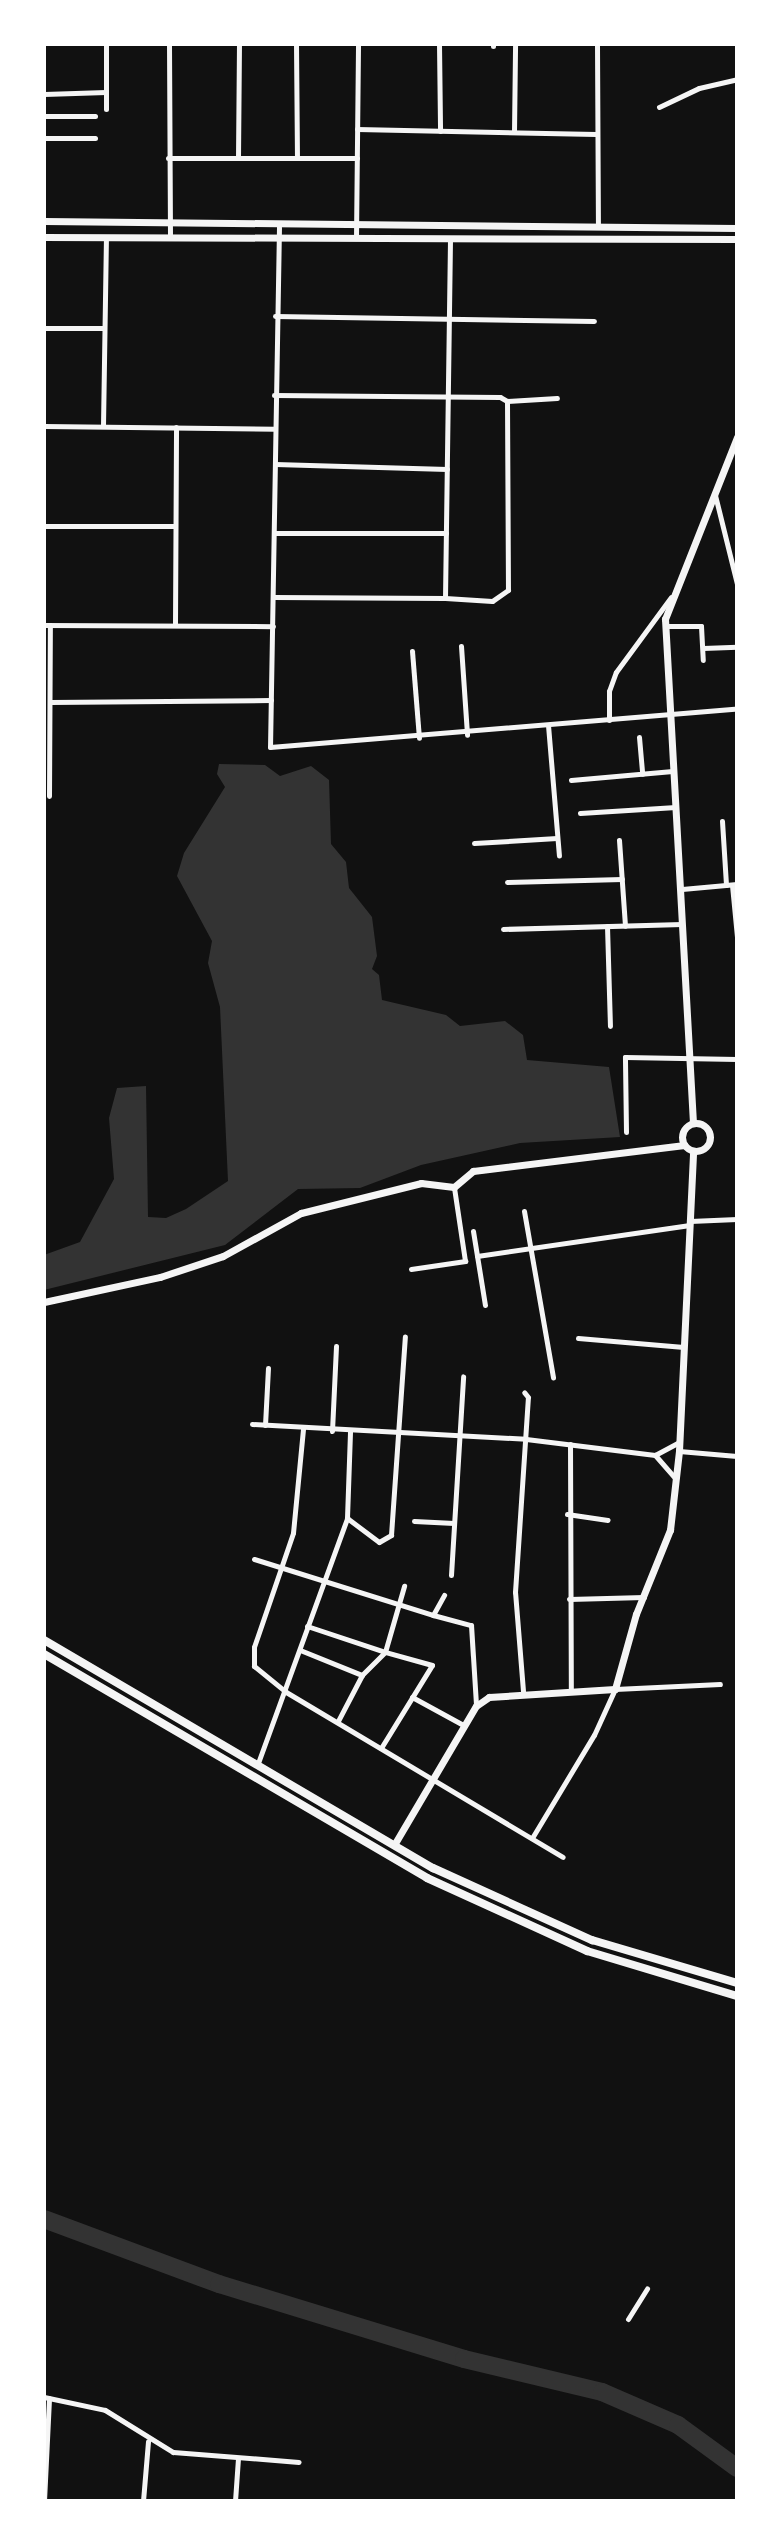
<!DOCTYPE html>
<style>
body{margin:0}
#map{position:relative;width:781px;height:2545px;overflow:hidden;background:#111;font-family:Helvetica,sans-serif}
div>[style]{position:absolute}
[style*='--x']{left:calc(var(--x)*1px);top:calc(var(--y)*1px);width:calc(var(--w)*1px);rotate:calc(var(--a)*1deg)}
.water>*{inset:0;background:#333}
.river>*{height:18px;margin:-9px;padding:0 9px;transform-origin:9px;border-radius:9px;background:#333}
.minor>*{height:5px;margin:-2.5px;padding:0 2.5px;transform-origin:2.5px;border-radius:2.5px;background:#f5f5f5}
.tertiary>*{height:7px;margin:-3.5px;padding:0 3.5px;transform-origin:3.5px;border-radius:3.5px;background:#f5f5f5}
.tertiary>.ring{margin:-3.5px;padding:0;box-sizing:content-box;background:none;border:7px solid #f5f5f5;border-radius:50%}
.primary>*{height:8px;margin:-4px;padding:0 4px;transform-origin:4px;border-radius:4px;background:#f5f5f5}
span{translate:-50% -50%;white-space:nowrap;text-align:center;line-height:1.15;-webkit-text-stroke:6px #fff;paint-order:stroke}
.frame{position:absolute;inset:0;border:46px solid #fff;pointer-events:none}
</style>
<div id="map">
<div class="water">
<i style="clip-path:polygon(219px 764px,265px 765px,280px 776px,311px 766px,329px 780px,331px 844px,346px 862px,349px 888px,372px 917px,377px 956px,372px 969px,379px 975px,382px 1000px,446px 1015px,460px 1026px,505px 1021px,523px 1035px,527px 1060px,609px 1067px,620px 1137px,520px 1143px,421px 1165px,360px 1188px,298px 1189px,225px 1245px,44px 1290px,44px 1255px,80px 1242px,114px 1179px,109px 1118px,117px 1088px,146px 1086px,148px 1217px,166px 1218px,186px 1209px,228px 1181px,220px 1007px,208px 963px,212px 941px,177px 876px,184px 853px,225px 787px,217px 774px)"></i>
</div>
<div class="river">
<i style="--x:44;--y:2219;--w:187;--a:20.4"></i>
<i style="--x:219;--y:2284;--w:256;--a:17"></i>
<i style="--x:464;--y:2359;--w:142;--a:13.4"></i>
<i style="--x:602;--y:2392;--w:83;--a:23.5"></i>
<i style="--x:678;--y:2425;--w:73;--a:36.1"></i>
</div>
<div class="minor">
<i style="--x:106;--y:44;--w:65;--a:90"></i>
<i style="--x:169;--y:44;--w:192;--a:89.7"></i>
<i style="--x:296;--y:44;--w:114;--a:89.5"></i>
<i style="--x:439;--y:44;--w:87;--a:89.3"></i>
<i style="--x:493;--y:44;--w:2;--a:90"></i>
<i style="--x:597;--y:44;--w:180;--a:89.7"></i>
<i style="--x:44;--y:94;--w:62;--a:-1.8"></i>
<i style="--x:659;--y:107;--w:44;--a:-25.4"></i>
<i style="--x:699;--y:88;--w:39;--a:-13"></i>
<i style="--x:44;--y:116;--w:51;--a:0"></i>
<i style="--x:357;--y:129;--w:239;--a:1.2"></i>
<i style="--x:514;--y:132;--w:88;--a:-89.3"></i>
<i style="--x:44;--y:138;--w:51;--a:0"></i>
<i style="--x:168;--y:158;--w:189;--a:0"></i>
<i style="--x:238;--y:158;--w:114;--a:-89.5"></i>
<i style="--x:279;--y:227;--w:520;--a:90.99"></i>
<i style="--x:270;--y:747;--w:469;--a:-4.7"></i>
<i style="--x:356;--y:238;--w:194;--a:-89.4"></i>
<i style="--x:275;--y:316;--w:319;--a:0.9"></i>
<i style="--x:44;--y:328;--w:60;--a:0"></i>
<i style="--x:274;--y:395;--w:226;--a:0.5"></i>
<i style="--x:500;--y:397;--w:8;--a:30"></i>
<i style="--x:507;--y:401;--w:189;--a:89.7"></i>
<i style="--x:508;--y:590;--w:19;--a:145"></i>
<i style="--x:492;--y:601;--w:47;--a:-176.3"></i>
<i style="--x:507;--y:401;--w:50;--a:-3.4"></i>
<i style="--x:44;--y:426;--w:231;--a:0.7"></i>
<i style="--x:103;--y:426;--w:189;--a:-89.1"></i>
<i style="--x:275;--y:464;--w:172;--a:1.7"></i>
<i style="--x:715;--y:495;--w:92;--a:76.1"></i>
<i style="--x:44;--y:526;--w:131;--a:0"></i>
<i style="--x:274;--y:533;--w:172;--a:0"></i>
<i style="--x:273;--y:597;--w:172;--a:0.3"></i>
<i style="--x:445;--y:598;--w:360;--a:-89.2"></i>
<i style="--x:44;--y:625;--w:229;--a:0.3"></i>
<i style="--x:175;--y:625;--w:198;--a:-89.7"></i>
<i style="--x:666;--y:626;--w:35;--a:0"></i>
<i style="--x:701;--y:626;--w:34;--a:87"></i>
<i style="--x:461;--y:646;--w:89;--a:86.1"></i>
<i style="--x:703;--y:648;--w:34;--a:-2"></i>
<i style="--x:412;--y:651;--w:87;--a:85.4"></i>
<i style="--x:50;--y:702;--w:221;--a:-0.5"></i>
<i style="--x:609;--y:720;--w:29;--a:-90"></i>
<i style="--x:609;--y:691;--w:20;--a:-70"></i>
<i style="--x:616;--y:672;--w:93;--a:-53.7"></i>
<i style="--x:548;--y:725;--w:131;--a:85.2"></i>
<i style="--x:639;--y:737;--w:37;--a:85"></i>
<i style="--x:571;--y:780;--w:102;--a:-5"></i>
<i style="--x:49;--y:796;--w:171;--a:-89.7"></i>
<i style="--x:580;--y:813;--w:96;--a:-3.6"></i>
<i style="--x:722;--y:821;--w:64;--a:86.4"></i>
<i style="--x:619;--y:840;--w:86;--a:86"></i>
<i style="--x:474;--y:843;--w:83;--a:-3.4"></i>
<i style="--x:507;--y:882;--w:115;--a:-1.5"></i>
<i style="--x:732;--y:885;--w:52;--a:84.5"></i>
<i style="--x:682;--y:889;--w:55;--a:-5.2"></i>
<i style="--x:607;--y:926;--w:100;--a:88.3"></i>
<i style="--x:503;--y:929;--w:179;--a:-1.6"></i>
<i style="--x:626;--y:1132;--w:75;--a:-90.8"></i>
<i style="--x:625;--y:1057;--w:112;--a:1"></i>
<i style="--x:524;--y:1211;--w:169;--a:80.1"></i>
<i style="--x:690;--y:1221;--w:47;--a:-2.4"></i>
<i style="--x:473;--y:1231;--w:75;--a:80.8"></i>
<i style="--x:477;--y:1256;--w:215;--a:-8.3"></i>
<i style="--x:411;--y:1269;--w:55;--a:-8.4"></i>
<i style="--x:465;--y:1261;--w:75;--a:-98.5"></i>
<i style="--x:578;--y:1338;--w:106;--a:4.9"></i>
<i style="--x:252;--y:1424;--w:274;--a:3.1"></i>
<i style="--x:526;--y:1439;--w:130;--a:7.1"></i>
<i style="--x:655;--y:1455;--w:30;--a:49"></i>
<i style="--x:265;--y:1425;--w:57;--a:-87"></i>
<i style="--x:303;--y:1429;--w:104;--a:95.5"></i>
<i style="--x:293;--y:1533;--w:120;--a:108.9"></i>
<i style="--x:254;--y:1647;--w:19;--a:90"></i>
<i style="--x:254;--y:1666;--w:41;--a:39.1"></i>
<i style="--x:286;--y:1692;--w:322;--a:30.8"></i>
<i style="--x:332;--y:1431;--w:85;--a:-87.3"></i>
<i style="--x:570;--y:1444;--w:245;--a:89.8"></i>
<i style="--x:679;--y:1451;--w:58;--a:4.9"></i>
<i style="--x:655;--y:1455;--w:27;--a:-28"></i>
<i style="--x:567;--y:1514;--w:41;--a:8.3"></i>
<i style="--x:347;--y:1518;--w:40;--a:37"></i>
<i style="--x:379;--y:1542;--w:14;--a:-30"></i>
<i style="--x:391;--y:1535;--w:199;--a:-86"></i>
<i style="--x:414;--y:1521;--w:40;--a:2.9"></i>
<i style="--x:254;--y:1559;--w:188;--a:17.4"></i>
<i style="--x:433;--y:1615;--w:23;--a:-61"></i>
<i style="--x:451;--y:1575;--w:199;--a:-86.5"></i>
<i style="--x:569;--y:1599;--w:75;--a:-1.5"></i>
<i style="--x:433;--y:1615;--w:39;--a:15"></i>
<i style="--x:471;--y:1625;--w:80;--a:86.4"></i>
<i style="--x:307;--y:1626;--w:82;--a:18.4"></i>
<i style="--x:385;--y:1652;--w:33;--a:135"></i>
<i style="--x:362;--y:1675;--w:52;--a:117.6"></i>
<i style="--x:300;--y:1650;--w:67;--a:22"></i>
<i style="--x:523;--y:1691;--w:99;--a:-94.6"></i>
<i style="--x:515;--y:1592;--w:195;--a:-86.2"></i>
<i style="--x:528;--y:1397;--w:6;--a:-129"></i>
<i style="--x:412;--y:1697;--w:60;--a:28.7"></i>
<i style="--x:381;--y:1748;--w:97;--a:-58.4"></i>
<i style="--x:432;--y:1665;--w:49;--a:-164.5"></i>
<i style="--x:385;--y:1652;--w:69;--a:-73.9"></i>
<i style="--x:258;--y:1763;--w:261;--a:-70"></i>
<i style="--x:347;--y:1518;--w:87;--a:-88"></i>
<i style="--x:532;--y:1838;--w:120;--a:-59"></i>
<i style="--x:594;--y:1735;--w:51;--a:-65.5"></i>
<i style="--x:615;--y:1689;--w:105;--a:-2.7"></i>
<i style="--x:628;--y:2319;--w:36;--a:-58"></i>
<i style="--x:44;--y:2397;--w:62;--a:12"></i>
<i style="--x:105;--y:2410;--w:80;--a:31.7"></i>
<i style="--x:173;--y:2452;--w:126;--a:4.5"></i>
<i style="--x:44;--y:2501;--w:103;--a:-87.2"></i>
<i style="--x:143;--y:2501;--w:60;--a:-85.2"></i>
<i style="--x:235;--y:2501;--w:43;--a:-86"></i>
</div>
<div class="tertiary">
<i style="--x:44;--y:221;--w:693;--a:0.58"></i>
<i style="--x:44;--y:237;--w:693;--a:0.17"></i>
<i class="ring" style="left:682px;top:1123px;width:21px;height:21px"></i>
<i style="--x:693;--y:1123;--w:505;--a:-93.18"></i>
<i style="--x:665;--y:619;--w:196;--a:-68.4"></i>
<i style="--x:44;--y:1302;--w:119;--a:-12.2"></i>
<i style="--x:160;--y:1277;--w:66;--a:-18.4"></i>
<i style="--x:223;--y:1256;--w:89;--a:-28.9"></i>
<i style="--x:301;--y:1213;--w:124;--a:-14"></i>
<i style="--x:421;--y:1183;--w:33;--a:7"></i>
<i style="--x:454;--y:1187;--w:25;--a:-40"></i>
<i style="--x:473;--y:1171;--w:213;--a:-7"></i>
<i style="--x:394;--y:1845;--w:161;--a:-59.5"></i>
<i style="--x:476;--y:1706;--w:16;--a:-35"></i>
<i style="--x:489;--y:1697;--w:126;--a:-3.6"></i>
<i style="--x:615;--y:1689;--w:78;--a:-74.4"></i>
<i style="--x:636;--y:1614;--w:91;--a:-68"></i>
<i style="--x:670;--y:1530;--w:80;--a:-83.5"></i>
<i style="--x:679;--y:1451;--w:300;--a:-87.3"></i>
</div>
<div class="primary">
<i style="--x:44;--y:1640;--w:451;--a:30.4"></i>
<i style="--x:433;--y:1868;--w:175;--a:24.4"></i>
<i style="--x:592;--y:1940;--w:151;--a:16.5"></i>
<i style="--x:44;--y:1654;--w:444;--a:30.3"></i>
<i style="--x:427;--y:1878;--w:176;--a:24.5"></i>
<i style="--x:587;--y:1951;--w:157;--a:16.7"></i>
</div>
<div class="frame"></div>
</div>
